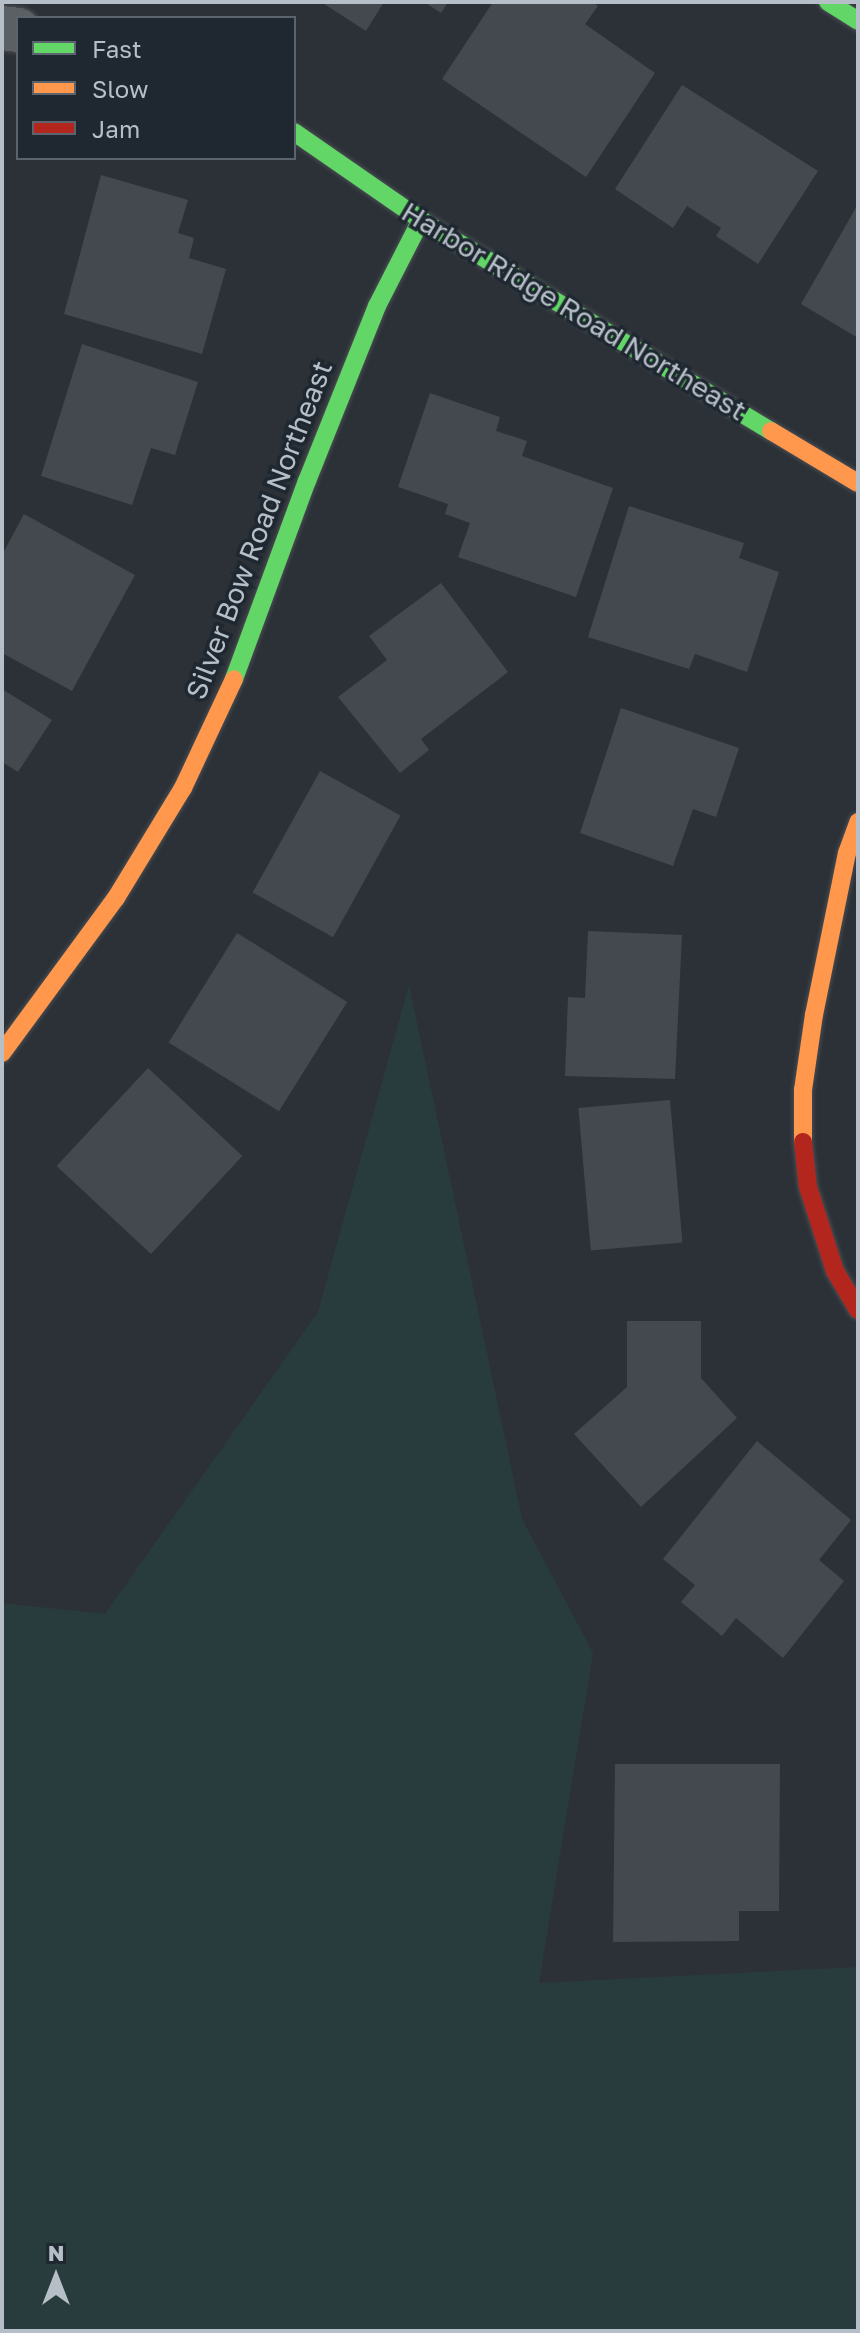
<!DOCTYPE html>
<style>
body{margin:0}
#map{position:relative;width:860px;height:2333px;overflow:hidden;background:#2b3137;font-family:"Golos Text",sans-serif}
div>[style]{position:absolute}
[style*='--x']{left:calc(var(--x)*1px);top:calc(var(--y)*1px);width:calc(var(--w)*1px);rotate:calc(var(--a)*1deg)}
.green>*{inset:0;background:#293c3d}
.building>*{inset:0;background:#43494e;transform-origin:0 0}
.roads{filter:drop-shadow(0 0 2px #494d52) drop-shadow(0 0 2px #494d52)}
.street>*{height:44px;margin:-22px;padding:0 22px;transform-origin:22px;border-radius:22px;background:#5b6065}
.fast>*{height:18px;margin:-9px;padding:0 9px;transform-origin:9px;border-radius:9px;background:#63d668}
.slow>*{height:18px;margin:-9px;padding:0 9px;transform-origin:9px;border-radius:9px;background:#ff974d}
.jam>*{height:18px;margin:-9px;padding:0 9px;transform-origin:9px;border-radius:9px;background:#b3261e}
span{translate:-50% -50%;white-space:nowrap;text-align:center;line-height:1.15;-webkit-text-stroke:7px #1f2831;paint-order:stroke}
.street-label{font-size:28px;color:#b6bec7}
.frame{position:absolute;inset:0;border:4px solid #b6bec7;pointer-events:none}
.legend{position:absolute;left:16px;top:16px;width:280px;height:144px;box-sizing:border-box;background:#1f2831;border:2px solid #5b646d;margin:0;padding:10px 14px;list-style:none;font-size:24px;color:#b6bec7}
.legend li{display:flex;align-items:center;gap:16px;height:40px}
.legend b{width:40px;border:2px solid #5b646d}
.north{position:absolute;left:16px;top:2237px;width:80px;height:80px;-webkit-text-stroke:6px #1f2831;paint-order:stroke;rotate:0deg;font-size:22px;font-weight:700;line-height:32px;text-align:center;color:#b6bec7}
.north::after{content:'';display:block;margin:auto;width:28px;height:36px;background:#b6bec7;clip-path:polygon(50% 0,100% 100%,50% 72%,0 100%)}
</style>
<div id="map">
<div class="green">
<i style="clip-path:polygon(409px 985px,522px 1519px,593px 1653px,539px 1983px,858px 1967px,858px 2331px,2px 2331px,2px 1603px,105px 1614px,318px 1312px)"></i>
</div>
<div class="building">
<i style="clip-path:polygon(321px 2px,384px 2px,366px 31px)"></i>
<i style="clip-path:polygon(424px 2px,448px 2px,441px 13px)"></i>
<i style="clip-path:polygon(493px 2px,593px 2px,598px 6px,585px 24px,655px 73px,586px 177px,442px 79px)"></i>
<i style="clip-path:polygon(682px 85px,818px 171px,758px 264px,716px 236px,721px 228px,687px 206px,673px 228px,615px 189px)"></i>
<i style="clip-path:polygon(101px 175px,188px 200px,178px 233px,194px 238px,189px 258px,226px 269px,202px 354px,64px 314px)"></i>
<i style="clip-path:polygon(858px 204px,858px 338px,801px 304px)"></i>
<i style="clip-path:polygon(82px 344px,198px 382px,175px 455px,151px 448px,132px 505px,41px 476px)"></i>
<i style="clip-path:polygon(430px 393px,500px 417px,496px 431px,527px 441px,522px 456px,613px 488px,576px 597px,458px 557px,470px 523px,445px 514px,448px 504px,398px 487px)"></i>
<i style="clip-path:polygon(629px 506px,744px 543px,739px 558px,779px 572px,747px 672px,695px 654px,689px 669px,588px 637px)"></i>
<i style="clip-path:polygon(24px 514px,135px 575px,72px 691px,2px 653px,2px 555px)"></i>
<i style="clip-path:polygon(441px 583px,508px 672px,421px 739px,429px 750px,400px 773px,338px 697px,387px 660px,369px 636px)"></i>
<i style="clip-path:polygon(2px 689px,52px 720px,18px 772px,2px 762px)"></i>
<i style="clip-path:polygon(621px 708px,739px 748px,716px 817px,693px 809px,673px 866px,580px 833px)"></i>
<i style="left:320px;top:771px;width:92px;height:139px;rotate:29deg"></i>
<i style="clip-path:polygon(588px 931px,682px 935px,675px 1079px,565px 1076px,568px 997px,585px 998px)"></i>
<i style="left:237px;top:933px;width:130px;height:129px;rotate:32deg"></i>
<i style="left:148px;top:1068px;width:129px;height:134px;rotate:43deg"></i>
<i style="left:670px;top:1100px;width:143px;height:92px;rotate:85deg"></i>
<i style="clip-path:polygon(627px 1321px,701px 1321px,701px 1378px,737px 1418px,641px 1507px,574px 1434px,627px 1387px)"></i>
<i style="clip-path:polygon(757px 1441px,851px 1520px,819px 1560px,844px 1581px,783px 1658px,736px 1618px,722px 1636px,681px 1602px,695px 1585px,663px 1559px)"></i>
<i style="clip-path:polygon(615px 1764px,780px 1764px,779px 1911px,739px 1911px,739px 1941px,613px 1942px)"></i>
</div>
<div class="roads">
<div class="street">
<i style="--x:2;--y:28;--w:16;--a:7"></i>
</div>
<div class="fast">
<i style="--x:828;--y:2;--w:36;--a:32"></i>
<i style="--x:294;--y:132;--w:155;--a:34.7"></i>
<i style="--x:421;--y:220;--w:409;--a:31.1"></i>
<i style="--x:234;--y:679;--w:211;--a:-69.8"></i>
<i style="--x:307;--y:481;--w:188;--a:-68.2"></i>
<i style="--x:377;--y:306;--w:97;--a:-62.9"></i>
</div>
<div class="slow">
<i style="--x:771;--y:431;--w:101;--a:30.9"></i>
<i style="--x:2;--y:1053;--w:192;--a:-53.7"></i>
<i style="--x:116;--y:898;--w:129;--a:-58.7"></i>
<i style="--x:183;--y:788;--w:120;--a:-64.9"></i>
<i style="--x:803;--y:1142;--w:52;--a:-90"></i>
<i style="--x:803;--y:1090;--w:76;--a:-81.7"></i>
<i style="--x:814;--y:1015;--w:165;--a:-78.5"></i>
<i style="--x:847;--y:853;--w:33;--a:-70"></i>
</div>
<div class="jam">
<i style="--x:803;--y:1142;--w:45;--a:83.7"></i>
<i style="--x:808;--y:1187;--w:88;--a:72.2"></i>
<i style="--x:835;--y:1271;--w:45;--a:59.5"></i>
</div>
</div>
<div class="street-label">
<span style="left:574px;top:311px;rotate:31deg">Harbor Ridge Road Northeast</span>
<span style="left:259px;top:530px;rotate:-69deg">Silver Bow Road Northeast</span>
</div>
<div class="frame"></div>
<ul class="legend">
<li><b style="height:10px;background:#63d668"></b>Fast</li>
<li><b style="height:10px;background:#ff974d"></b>Slow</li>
<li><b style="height:10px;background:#b3261e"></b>Jam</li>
</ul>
<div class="north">N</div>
</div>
